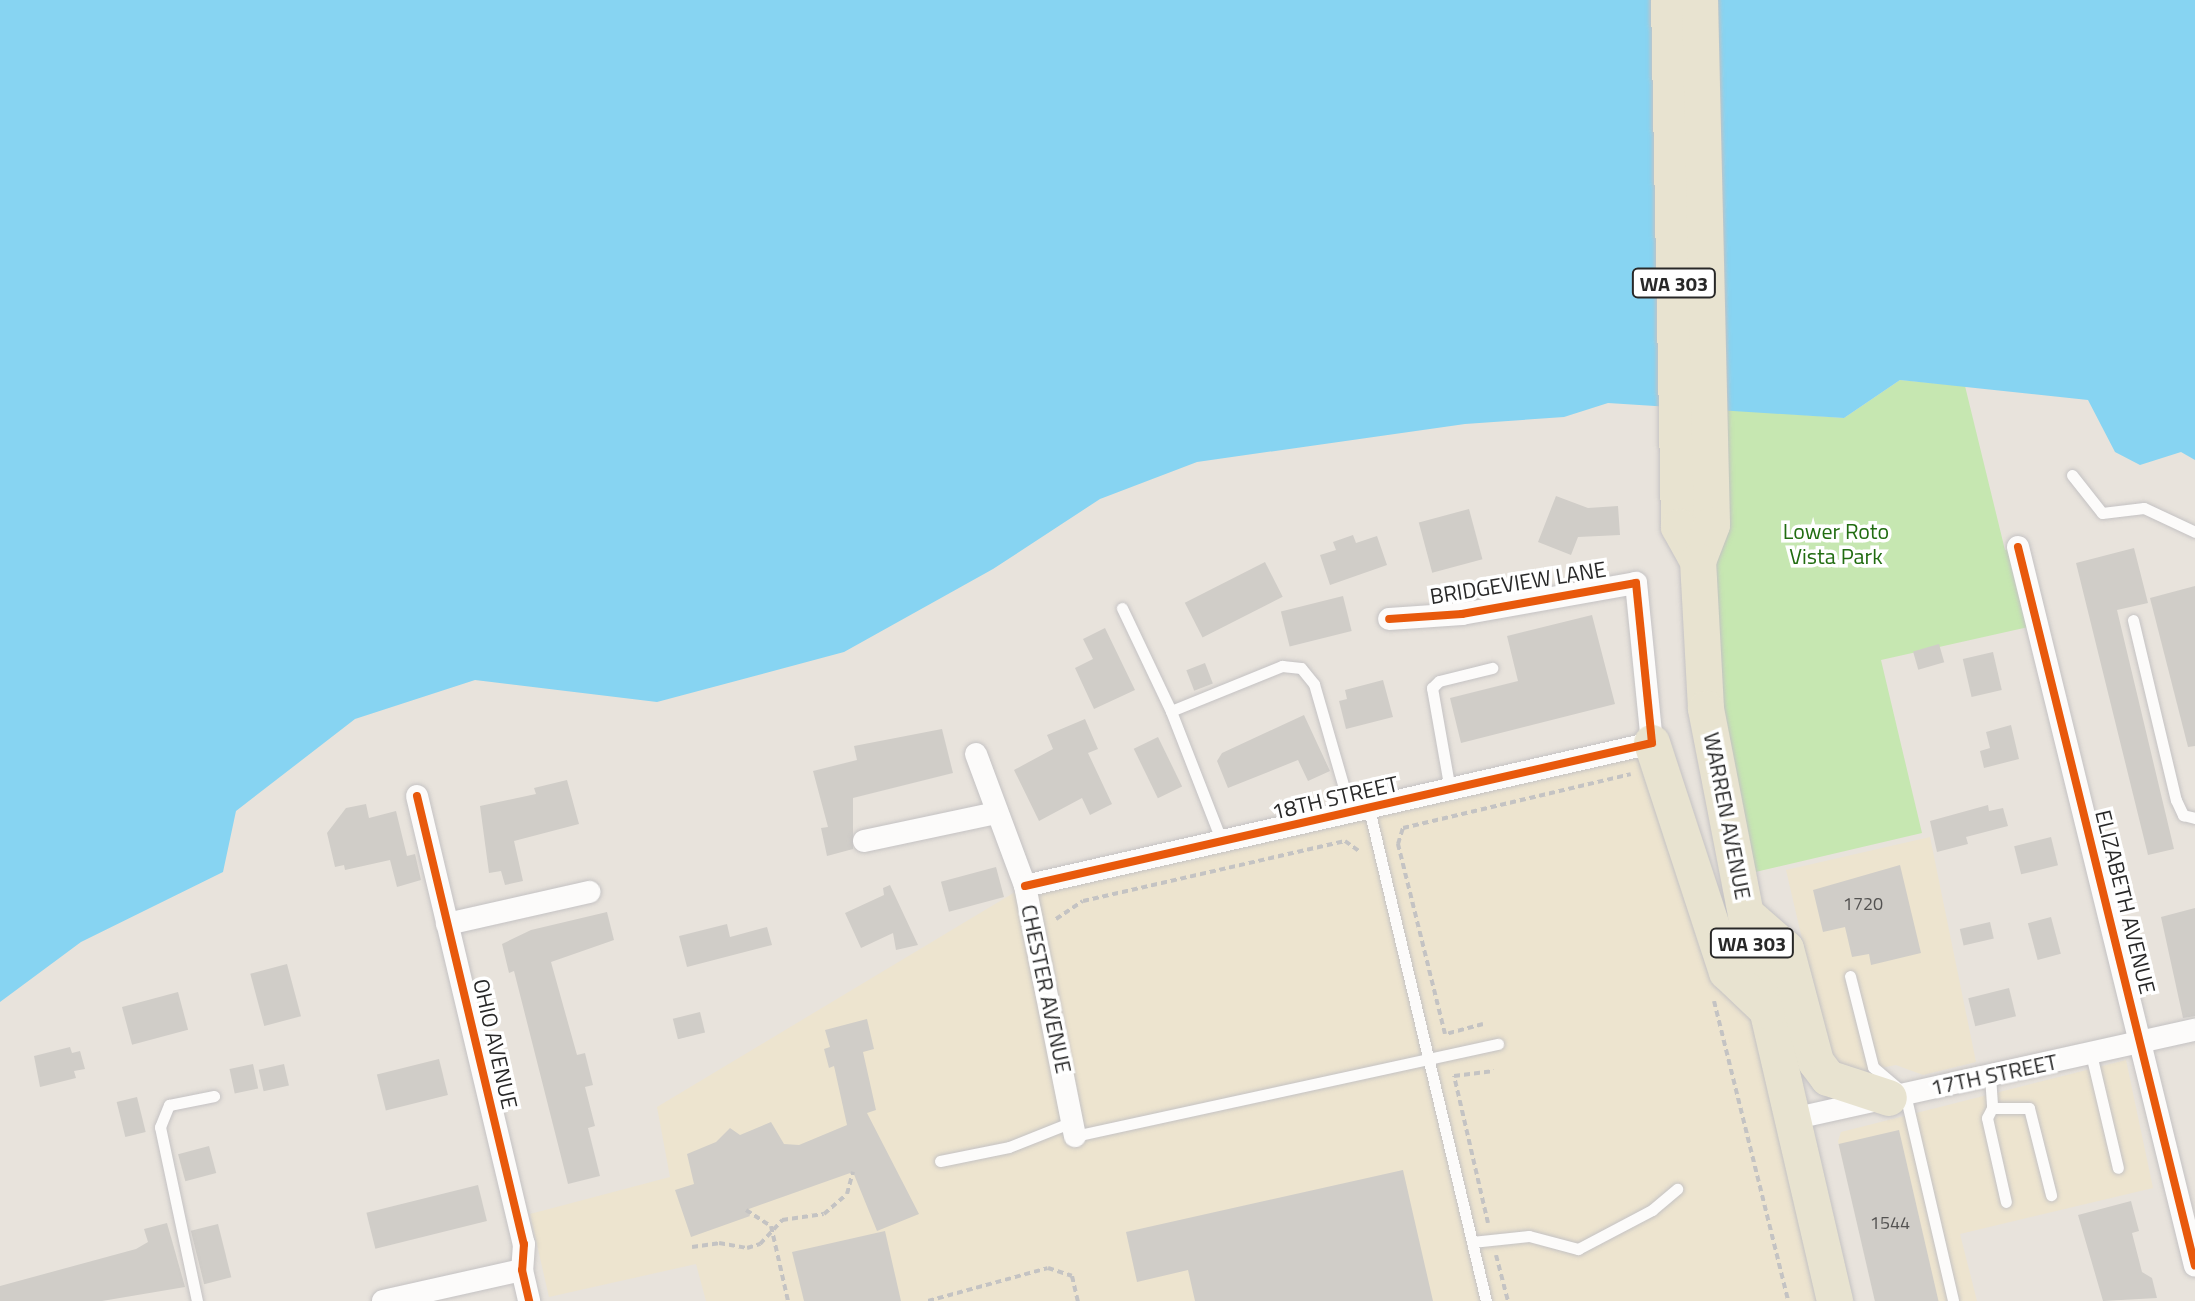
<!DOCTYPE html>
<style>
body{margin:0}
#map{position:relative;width:2195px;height:1301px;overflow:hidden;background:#e8e3dc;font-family:"Titillium Web",sans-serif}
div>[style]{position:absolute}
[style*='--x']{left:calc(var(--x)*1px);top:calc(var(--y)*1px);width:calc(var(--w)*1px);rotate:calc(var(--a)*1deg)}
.education>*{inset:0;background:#ede4cf}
.green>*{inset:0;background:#c6e7b1}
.water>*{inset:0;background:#87d4f2}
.building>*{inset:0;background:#d0cdc8;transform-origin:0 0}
.path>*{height:4px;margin-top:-2px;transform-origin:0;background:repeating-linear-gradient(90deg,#c4c3c3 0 6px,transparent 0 10px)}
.roads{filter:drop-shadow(0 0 2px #c4c2c3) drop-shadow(0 0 2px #c4c2c3)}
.lane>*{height:11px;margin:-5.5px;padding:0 5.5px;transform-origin:5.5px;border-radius:5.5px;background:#fcfbfa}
.street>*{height:22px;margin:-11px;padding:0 11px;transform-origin:11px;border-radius:11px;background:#fcfbfa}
.primary>*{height:36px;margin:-18px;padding:0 18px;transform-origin:18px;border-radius:18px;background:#e8e3d0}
.cycleway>*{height:8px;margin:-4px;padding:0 4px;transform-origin:4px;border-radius:4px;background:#e8590c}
span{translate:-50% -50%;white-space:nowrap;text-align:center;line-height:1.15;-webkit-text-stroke:7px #fff;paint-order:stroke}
.number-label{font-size:18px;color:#535251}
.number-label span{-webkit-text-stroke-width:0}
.shield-label span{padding:2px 6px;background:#fff;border:2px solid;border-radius:6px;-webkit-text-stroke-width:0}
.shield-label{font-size:20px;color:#282828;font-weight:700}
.park-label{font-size:22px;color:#216c11}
.street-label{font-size:22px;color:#282828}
</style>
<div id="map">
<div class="education">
<i style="clip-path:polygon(1652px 743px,1768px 1011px,1838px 1301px,706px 1301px,696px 1264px,549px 1297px,530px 1214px,670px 1177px,657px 1107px,1025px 886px)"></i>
<i style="clip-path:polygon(1930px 837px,1976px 1062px,1923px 1075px,1896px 1065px,1851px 1074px,1829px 1055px,1786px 870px)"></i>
<i style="clip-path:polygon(2126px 1060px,2153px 1188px,1960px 1234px,1977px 1301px,1877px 1301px,1838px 1141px,1841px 1132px)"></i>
</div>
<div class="green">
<i style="clip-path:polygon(1900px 380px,1965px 386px,2005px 550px,2018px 547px,2037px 625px,1881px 660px,1922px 833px,1738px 876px,1716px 759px,1711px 408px,1844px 418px)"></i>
</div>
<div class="water">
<i style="clip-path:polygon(0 0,2195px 0,2195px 460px,2181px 452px,2140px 465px,2115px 452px,2088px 400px,1900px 380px,1844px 418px,1608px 403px,1564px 417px,1465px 424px,1197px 462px,1100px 499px,993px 569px,844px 652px,657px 702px,475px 680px,355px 719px,236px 811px,223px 872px,81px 942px,0 1002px)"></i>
</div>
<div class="building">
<i style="clip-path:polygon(1556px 496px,1588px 508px,1618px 506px,1620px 535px,1578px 537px,1571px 555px,1538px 542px)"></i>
<i style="left:1469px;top:509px;width:52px;height:52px;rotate:75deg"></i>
<i style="clip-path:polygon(1353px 535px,1356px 543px,1377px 536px,1387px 565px,1330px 585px,1320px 555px,1336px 550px,1333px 542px)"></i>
<i style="clip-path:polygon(2134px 548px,2148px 603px,2117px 610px,2174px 849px,2148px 855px,2076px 563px)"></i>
<i style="left:1265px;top:562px;width:39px;height:90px;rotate:63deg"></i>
<i style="clip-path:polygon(2195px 586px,2195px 746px,2188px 747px,2150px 598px)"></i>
<i style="left:1343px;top:596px;width:36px;height:64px;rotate:76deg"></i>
<i style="clip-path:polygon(1592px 615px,1615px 704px,1461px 743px,1450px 698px,1518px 681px,1507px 636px)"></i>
<i style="clip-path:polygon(1105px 628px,1135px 690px,1094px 709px,1075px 668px,1093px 659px,1083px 639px)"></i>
<i style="left:1939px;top:644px;width:19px;height:27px;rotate:74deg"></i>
<i style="left:1993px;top:652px;width:39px;height:31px;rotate:77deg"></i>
<i style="left:1205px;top:663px;width:22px;height:20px;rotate:69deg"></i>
<i style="clip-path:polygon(1383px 680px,1393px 717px,1346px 729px,1339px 701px,1347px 699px,1345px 690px)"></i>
<i style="clip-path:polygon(1304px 715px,1330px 771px,1308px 781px,1298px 760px,1228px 788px,1217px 761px,1222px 753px)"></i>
<i style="clip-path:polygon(1085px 719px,1098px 749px,1088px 753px,1112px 804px,1090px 815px,1082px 798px,1039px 821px,1014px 770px,1053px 749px,1047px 735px)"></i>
<i style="clip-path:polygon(2011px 725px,2019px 759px,1984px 768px,1980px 751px,1990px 748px,1986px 732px)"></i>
<i style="clip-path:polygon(942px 729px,953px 773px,853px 798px,853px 849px,827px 856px,821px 828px,828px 827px,813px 771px,857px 760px,854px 746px)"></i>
<i style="left:1158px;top:737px;width:55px;height:27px;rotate:64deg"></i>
<i style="clip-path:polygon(567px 780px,579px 824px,514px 841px,523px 881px,505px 885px,501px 871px,489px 873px,480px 806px,536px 794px,534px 788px)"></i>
<i style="clip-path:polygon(366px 804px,369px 818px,396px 811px,407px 856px,415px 854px,421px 880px,397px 887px,390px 860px,345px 870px,344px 865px,335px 867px,327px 833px,346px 808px)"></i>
<i style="clip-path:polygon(1988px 805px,1989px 811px,2003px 808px,2008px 826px,1966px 837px,1968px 844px,1937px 852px,1930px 821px)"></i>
<i style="left:2051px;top:837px;width:29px;height:38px;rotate:76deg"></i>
<i style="clip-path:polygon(1900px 865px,1921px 953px,1871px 965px,1869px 954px,1852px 957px,1845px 927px,1823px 932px,1813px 890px)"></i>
<i style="left:996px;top:867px;width:31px;height:57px;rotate:75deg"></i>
<i style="clip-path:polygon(890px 885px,918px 945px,896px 950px,893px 933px,861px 948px,845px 913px,884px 895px,883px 888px)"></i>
<i style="clip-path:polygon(2195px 908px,2195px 1016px,2183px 1018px,2161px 917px)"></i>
<i style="clip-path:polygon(607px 912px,614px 940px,551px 962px,577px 1055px,585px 1053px,593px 1085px,585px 1087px,595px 1126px,588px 1128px,600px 1176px,568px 1184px,514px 971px,509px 973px,502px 944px,531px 930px)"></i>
<i style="left:2051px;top:917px;width:38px;height:24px;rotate:75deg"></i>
<i style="left:1990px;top:922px;width:17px;height:31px;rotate:77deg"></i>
<i style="clip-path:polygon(727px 924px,730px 937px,767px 927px,772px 945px,687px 967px,679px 936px)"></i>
<i style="left:287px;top:964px;width:54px;height:38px;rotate:75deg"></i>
<i style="left:2009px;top:988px;width:29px;height:42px;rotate:76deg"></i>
<i style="left:178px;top:992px;width:39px;height:58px;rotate:75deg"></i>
<i style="left:700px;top:1012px;width:21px;height:28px;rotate:76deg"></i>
<i style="clip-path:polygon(867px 1019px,874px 1049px,863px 1052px,876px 1110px,867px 1113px,919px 1214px,877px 1231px,853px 1172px,746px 1210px,750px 1216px,691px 1237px,675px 1190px,694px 1184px,687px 1154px,716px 1142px,730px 1128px,740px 1135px,771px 1122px,784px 1144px,799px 1145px,847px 1125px,834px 1066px,829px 1068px,824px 1049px,830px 1047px,825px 1030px)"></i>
<i style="clip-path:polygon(70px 1047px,72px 1053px,80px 1051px,85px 1069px,74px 1071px,76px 1078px,40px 1087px,34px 1056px)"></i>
<i style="left:439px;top:1059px;width:37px;height:64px;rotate:76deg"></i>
<i style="left:253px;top:1064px;width:25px;height:24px;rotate:78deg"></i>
<i style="left:284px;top:1064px;width:22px;height:26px;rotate:77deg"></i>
<i style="left:137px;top:1097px;width:36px;height:21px;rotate:76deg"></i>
<i style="left:1899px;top:1130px;width:176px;height:62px;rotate:77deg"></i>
<i style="left:209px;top:1146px;width:28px;height:32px;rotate:75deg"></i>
<i style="clip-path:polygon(1403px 1170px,1433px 1301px,1195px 1301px,1188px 1270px,1137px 1282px,1126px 1232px)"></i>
<i style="left:478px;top:1185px;width:37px;height:115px;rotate:76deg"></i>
<i style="clip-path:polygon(2131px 1201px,2139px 1231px,2132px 1233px,2142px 1272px,2152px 1278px,2157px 1298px,2103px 1301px,2078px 1215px)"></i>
<i style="clip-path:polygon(167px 1223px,185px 1287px,102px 1301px,0 1301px,0 1286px,136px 1249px,148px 1242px,144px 1229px)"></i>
<i style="left:218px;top:1224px;width:55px;height:28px;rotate:76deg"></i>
<i style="clip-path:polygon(885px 1231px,901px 1301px,804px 1301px,792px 1252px)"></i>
</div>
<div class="path">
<i style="--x:1056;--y:919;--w:32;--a:-34"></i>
<i style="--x:1083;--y:901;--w:269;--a:-12.9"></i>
<i style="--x:1345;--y:841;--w:17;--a:36"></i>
<i style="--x:1714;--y:1001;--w:309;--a:76.1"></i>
<i style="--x:1483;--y:1024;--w:39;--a:165"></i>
<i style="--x:1445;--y:1034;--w:196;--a:-103.9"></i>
<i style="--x:1398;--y:844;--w:17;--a:-73"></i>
<i style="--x:1403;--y:828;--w:234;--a:-13.3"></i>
<i style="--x:746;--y:1210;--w:30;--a:33"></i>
<i style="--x:771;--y:1226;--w:77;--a:77.2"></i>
<i style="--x:1488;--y:1223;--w:151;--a:-103"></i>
<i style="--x:1454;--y:1076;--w:40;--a:-7.1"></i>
<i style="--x:692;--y:1247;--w:27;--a:-8"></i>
<i style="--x:719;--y:1243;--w:28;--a:10"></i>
<i style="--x:747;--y:1248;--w:14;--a:-17"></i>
<i style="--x:760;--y:1244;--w:33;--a:-47"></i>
<i style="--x:782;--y:1220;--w:42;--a:-8.1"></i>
<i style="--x:824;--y:1214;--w:30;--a:-41"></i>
<i style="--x:847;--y:1194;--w:23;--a:-75"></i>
<i style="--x:1496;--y:1255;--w:48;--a:75.4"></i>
<i style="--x:928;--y:1301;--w:124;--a:-15.4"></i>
<i style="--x:1048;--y:1268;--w:25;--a:18"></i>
<i style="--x:1072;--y:1276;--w:26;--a:77"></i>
</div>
<div class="roads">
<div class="lane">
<i style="--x:2072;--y:475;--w:48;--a:51.7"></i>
<i style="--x:2102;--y:513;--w:42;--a:-6.8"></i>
<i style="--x:2144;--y:508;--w:56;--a:25.2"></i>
<i style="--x:1122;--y:608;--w:114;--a:64.6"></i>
<i style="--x:2133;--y:620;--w:185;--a:76.6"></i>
<i style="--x:2176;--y:800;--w:17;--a:65"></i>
<i style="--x:2183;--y:815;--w:12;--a:14"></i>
<i style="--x:1450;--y:790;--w:104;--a:-100"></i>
<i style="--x:1432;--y:688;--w:10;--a:-45"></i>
<i style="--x:1439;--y:681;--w:55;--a:-13.8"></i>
<i style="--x:1369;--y:809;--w:506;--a:76.62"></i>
<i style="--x:1222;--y:842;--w:141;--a:-111.3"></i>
<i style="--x:1171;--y:711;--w:120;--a:-22.1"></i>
<i style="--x:1282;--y:666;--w:19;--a:6"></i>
<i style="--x:1301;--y:668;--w:21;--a:51"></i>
<i style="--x:1314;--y:684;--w:133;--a:73.9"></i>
<i style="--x:1850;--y:976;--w:94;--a:75.8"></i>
<i style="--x:1873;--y:1067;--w:42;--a:40.2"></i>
<i style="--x:1905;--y:1094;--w:212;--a:76.9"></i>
<i style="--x:2091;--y:1054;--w:117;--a:76.7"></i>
<i style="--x:1990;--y:1076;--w:32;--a:86"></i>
<i style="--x:1992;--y:1108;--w:11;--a:117"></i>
<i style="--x:1987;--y:1118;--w:86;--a:77.3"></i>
<i style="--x:1992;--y:1108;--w:37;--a:0"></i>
<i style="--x:2029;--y:1108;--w:90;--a:75.8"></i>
<i style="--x:1075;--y:1136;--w:433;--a:-12.3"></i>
<i style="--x:940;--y:1161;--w:70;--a:-11.5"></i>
<i style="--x:1009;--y:1147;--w:68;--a:-21.6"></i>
<i style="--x:1472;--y:1242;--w:57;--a:-6"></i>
<i style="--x:1529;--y:1236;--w:51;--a:14.9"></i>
<i style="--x:1578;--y:1249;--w:84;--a:-27.8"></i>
<i style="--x:1652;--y:1210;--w:33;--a:-40"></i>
<i style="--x:197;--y:1301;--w:178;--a:-102"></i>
<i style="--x:160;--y:1127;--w:24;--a:-68"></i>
<i style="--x:169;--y:1105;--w:46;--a:-11.3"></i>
</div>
<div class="street">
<i style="--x:2018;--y:547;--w:740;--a:76.17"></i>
<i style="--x:976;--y:754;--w:141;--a:69.6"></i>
<i style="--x:1025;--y:886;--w:255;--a:78.7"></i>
<i style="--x:417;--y:796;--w:461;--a:76.6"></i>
<i style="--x:524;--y:1244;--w:26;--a:94"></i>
<i style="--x:522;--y:1270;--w:32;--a:77"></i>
<i style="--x:864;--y:841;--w:135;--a:-12"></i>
<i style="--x:1025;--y:886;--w:643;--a:-12.85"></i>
<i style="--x:1652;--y:743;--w:161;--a:-95.7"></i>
<i style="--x:1636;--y:583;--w:177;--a:169.9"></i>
<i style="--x:1462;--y:614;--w:73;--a:176.1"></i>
<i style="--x:447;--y:924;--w:146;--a:-12.7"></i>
<i style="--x:1792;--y:1119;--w:413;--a:-12.5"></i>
<i style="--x:383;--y:1301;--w:142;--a:-12.6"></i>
</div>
<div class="primary">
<i style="--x:1669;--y:0;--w:527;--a:88.91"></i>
<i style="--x:1679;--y:527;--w:39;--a:61"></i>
<i style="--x:1700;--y:0;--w:525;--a:88.69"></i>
<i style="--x:1712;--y:525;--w:39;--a:111"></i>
<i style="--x:1698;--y:561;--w:148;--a:86.9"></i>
<i style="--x:1706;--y:709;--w:235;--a:79"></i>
<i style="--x:1751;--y:940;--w:371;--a:76.9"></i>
<i style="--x:1652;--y:743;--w:241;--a:71.9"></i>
<i style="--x:1727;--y:972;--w:57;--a:43.6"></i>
<i style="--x:1746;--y:914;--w:53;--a:41.2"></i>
<i style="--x:1786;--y:949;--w:117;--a:75.1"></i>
<i style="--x:1816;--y:1062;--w:20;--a:53"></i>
<i style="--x:1828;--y:1078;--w:64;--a:18.2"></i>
</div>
</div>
<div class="cycleway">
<i style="--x:2018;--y:547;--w:740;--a:76.17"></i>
<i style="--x:417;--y:796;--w:461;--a:76.6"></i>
<i style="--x:524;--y:1244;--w:26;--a:94"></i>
<i style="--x:522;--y:1270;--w:32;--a:77"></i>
<i style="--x:1025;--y:886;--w:643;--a:-12.85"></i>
<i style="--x:1652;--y:743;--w:161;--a:-95.7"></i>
<i style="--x:1636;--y:583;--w:177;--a:169.9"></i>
<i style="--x:1462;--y:614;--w:73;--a:176.1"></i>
</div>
<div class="number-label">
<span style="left:1863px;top:904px">1720</span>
<span style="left:1890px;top:1223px">1544</span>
</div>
<div class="shield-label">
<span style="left:1674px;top:283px">WA 303</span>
<span style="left:1752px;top:943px">WA 303</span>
</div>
<div class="park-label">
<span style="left:1836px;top:544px">Lower Roto<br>Vista Park</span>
</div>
<div class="street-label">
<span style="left:1518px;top:583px;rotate:-9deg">BRIDGEVIEW LANE</span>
<span style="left:1335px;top:798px;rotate:-13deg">18TH STREET</span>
<span style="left:1727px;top:816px;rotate:79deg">WARREN AVENUE</span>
<span style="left:2125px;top:902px;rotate:76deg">ELIZABETH AVENUE</span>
<span style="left:1046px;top:989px;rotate:78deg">CHESTER AVENUE</span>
<span style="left:495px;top:1044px;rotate:77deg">OHIO AVENUE</span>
<span style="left:1994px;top:1075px;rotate:-12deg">17TH STREET</span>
</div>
</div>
